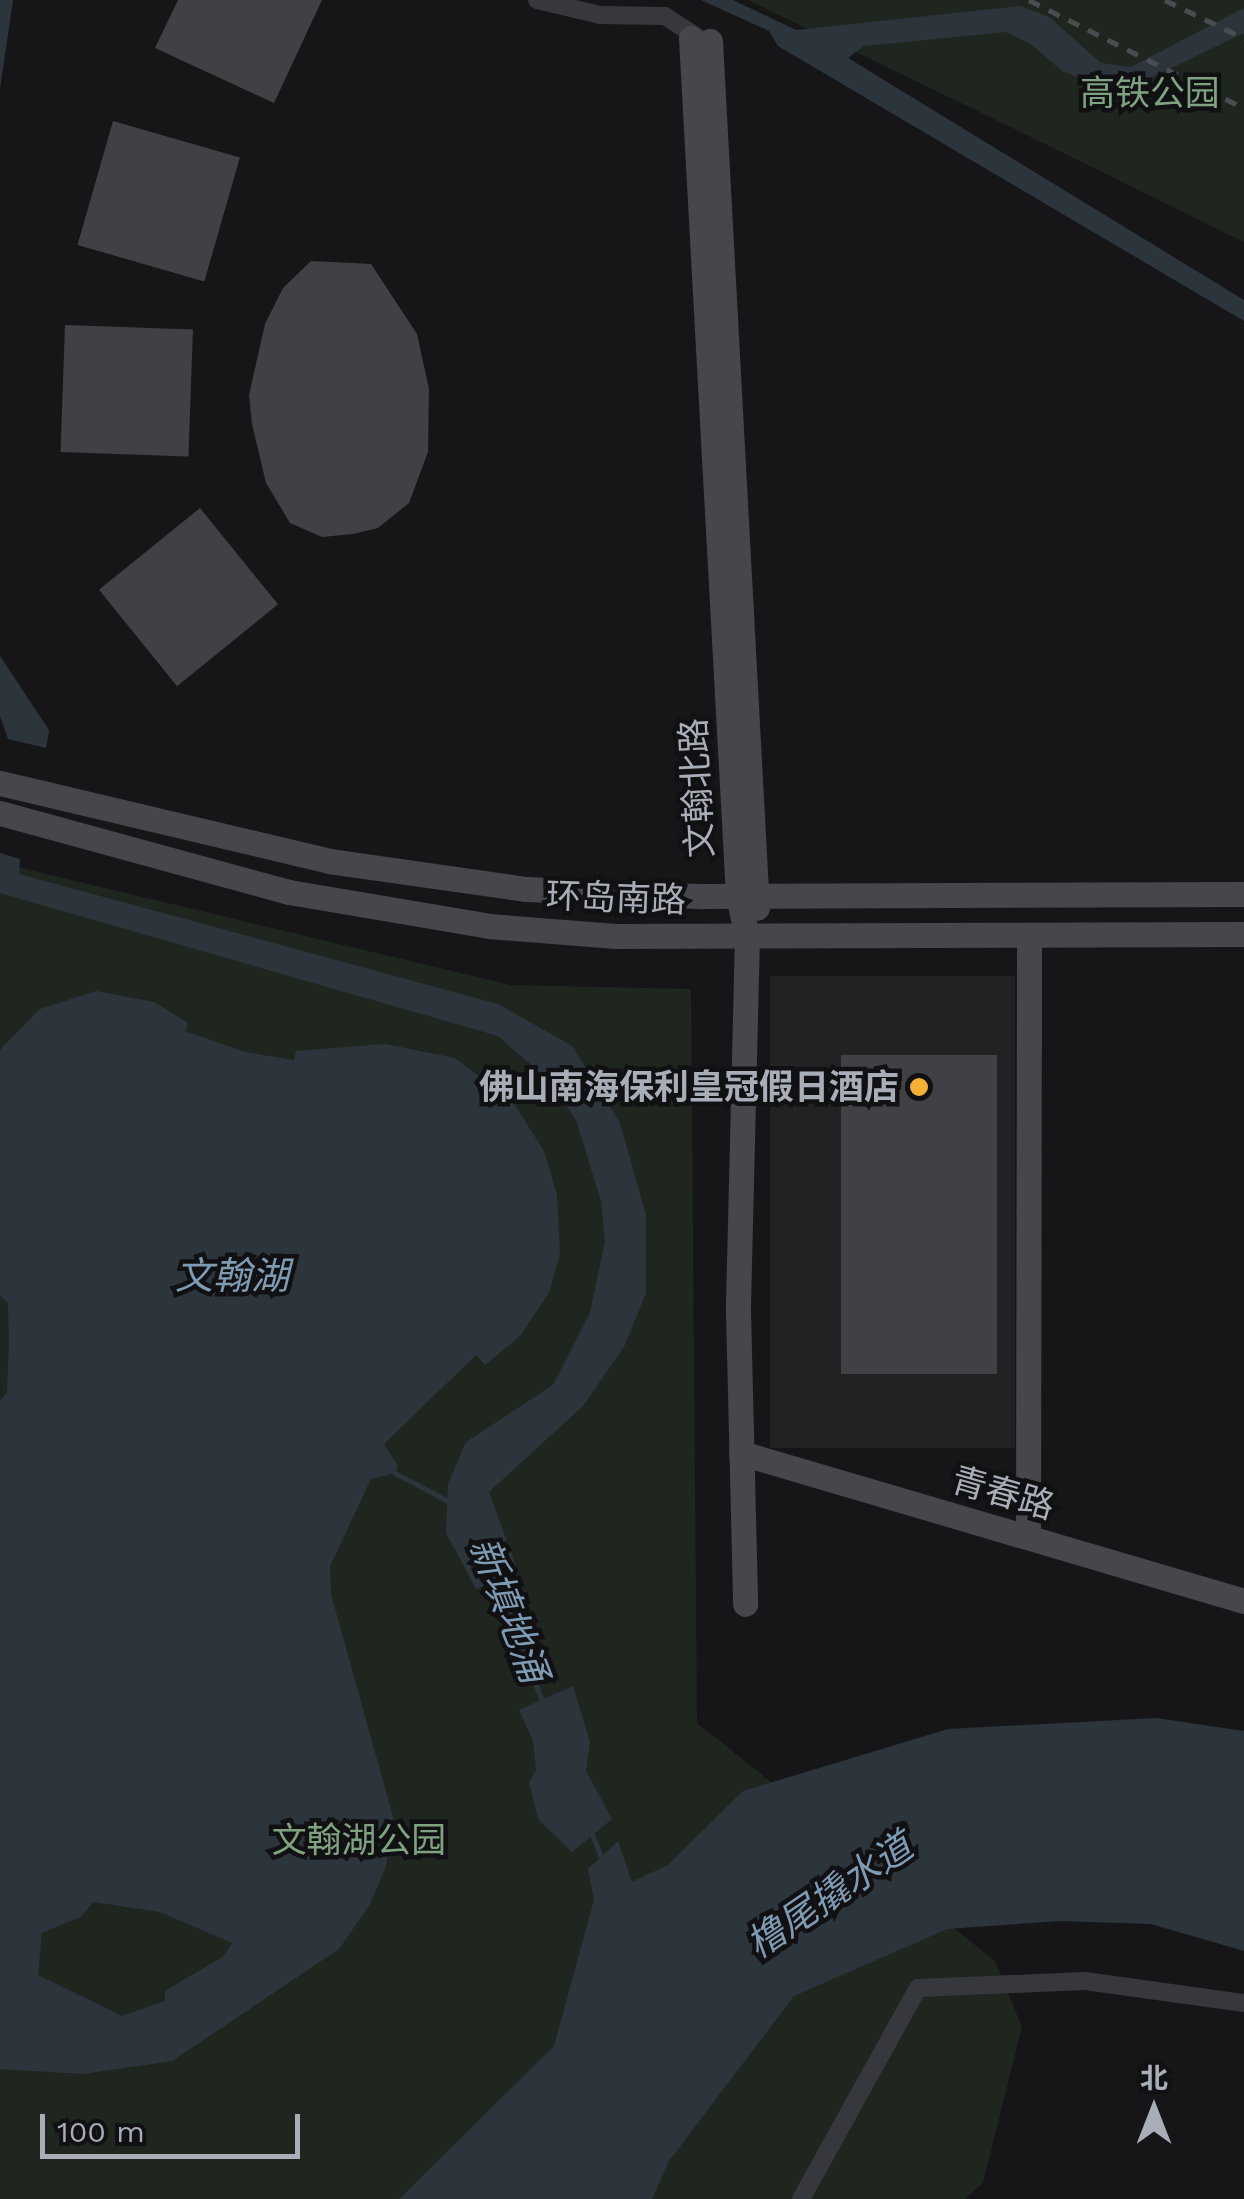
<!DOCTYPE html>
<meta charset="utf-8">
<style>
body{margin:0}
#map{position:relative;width:1244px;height:2199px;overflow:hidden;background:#161618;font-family:"Work Sans","Noto Sans SC",sans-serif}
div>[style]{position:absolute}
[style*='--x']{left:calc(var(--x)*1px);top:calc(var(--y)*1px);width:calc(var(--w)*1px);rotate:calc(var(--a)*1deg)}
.built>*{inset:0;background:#222225;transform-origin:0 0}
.green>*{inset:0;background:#1e261f}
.water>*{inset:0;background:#2c353c}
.stream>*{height:5px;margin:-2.5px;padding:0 2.5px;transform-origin:2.5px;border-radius:2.5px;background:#2c353c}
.building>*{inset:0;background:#404145;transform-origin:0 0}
.street>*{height:18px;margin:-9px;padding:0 9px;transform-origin:9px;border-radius:9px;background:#37383d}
.secondary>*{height:25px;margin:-12.5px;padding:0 12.5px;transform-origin:12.5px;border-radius:12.5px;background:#45474d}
.rail>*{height:5px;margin-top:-2.5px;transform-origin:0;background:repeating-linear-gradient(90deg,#4a4c52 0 12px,transparent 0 22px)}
.dots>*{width:28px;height:28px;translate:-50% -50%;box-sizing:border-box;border:5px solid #111113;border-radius:50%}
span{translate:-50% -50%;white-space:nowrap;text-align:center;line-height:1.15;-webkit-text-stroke:9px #111113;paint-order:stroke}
.park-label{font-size:35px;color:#7fa381}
.street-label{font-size:35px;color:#a8adb8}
.poi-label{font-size:35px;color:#a8adb8;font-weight:700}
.right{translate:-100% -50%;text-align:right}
.water-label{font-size:38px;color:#7f9bb3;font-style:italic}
.north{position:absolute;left:1104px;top:2059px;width:100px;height:100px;-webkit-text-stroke:8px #111113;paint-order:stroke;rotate:0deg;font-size:28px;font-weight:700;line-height:40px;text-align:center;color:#a8adb8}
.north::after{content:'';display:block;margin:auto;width:35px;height:45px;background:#a8adb8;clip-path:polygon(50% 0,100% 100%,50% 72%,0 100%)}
.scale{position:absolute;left:40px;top:2114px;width:260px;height:45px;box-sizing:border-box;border:5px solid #a8adb8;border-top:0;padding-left:12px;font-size:30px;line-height:35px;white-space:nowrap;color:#a8adb8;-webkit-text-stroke:8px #111113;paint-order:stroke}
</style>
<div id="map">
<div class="built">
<i style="left:770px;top:976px;width:245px;height:472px"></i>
</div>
<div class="green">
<i style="clip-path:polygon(748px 0,1244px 0,1244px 242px,990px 117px)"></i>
<i style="clip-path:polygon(0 863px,511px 985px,691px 989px,697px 1723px,995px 1961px,1022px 2027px,983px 2183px,965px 2199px,0 2199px)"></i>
</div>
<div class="water">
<i style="clip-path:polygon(0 0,13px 0,0 89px)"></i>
<i style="clip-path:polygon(701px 0,733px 0,796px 30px,1020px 6px,1049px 17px,1101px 63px,1131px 67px,1244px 8px,1244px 33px,1136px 85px,1100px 87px,1062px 71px,1031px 44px,1006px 32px,864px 46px,848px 58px,1244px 300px,1244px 321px,778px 46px,769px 31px)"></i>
<i style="clip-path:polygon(0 656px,49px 730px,46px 748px,8px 739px,0 716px)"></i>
<i style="clip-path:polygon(0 853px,20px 859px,19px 874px,498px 1004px,572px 1046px,620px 1123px,646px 1215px,646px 1293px,624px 1347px,583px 1406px,489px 1492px,518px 1571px,476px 1589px,446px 1533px,448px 1484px,466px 1442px,553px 1385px,590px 1313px,605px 1241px,601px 1201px,576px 1120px,551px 1082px,498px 1036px,0 893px)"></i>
<i style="clip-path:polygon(evenodd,96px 991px,154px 1002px,188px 1023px,185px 1031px,245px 1052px,294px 1060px,296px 1051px,385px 1044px,455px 1058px,513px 1102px,544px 1151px,557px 1195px,560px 1254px,549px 1293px,520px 1336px,485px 1365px,476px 1355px,384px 1444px,398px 1466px,395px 1473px,371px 1479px,330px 1566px,331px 1594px,393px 1817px,386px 1867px,369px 1906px,339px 1949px,172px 2061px,83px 2074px,0 2069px,0 1400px,7px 1393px,9px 1342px,8px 1303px,0 1296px,0 1050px,40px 1009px,96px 991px,93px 1902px,160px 1912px,232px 1943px,224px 1956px,165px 1991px,165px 2001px,122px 2016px,38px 1975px,42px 1933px,82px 1916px,93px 1902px)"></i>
<i style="clip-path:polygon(573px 1686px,590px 1742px,586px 1771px,612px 1819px,572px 1852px,538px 1819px,529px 1783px,536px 1770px,533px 1740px,519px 1710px)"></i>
<i style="clip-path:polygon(1156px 1718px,1244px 1731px,1244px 1951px,1151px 1924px,1060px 1921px,947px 1929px,794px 1996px,669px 2161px,652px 2199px,399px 2199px,554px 2046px,594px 1900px,588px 1869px,618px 1841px,632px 1882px,668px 1865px,743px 1791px,948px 1729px)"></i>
</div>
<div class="stream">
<i style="--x:395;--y:1473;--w:62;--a:27.8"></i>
<i style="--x:494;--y:1574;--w:139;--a:69.3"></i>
<i style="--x:591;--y:1832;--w:29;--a:68"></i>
</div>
<div class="building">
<i style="clip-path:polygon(178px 0,322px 0,274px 103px,155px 48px)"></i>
<i style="left:113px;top:121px;width:132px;height:129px;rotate:16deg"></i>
<i style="clip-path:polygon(311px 261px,371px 264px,417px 334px,429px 389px,428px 452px,409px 503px,378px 528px,353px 534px,322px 537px,290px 523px,266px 483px,252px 424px,249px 395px,265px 324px,283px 288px)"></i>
<i style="left:65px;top:325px;width:128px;height:127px;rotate:2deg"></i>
<i style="left:200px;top:508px;width:124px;height:130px;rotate:51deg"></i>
<i style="left:841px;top:1055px;width:156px;height:319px"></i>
</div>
<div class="street">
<i style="--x:537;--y:0;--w:65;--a:13.4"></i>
<i style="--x:600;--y:15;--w:65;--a:0.9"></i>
<i style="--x:665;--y:16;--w:42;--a:33.3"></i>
<i style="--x:801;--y:2199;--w:241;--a:-61"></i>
<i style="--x:918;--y:1988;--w:167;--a:-2.4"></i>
<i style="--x:1085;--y:1981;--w:161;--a:7.9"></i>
</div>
<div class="secondary">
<i style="--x:691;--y:38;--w:859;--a:86.86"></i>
<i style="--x:738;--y:896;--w:41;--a:77.3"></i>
<i style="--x:747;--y:936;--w:375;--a:91.4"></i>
<i style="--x:738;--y:1311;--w:293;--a:88.6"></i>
<i style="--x:710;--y:41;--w:868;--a:86.9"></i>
<i style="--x:0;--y:783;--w:338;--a:13.3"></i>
<i style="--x:329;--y:861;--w:199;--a:8.1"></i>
<i style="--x:526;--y:889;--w:178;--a:2.3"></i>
<i style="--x:704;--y:896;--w:540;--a:-0.21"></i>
<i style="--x:0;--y:813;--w:300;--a:15.3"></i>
<i style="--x:289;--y:892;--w:203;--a:9.6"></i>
<i style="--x:489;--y:926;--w:127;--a:4.5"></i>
<i style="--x:616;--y:936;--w:628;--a:-0.18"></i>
<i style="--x:741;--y:1453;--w:524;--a:16.4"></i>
<i style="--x:1028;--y:1536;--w:601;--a:-89.9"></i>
</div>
<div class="rail">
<i style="--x:1029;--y:0;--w:241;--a:26.7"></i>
<i style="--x:1165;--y:0;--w:88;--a:25.7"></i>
</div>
<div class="dots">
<i style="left:919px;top:1087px;background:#f2b134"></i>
</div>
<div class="park-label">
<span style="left:1150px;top:93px">高铁公园</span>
<span style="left:359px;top:1840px">文翰湖公园</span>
</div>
<div class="street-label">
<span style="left:697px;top:788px;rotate:-93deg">文翰北路</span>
<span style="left:616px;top:898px;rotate:2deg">环岛南路</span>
<span style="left:1003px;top:1493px;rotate:16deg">青春路</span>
</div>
<div class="poi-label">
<span class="right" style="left:899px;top:1087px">佛山南海保利皇冠假日酒店</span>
</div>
<div class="water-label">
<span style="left:232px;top:1277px">文翰湖</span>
<span style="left:508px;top:1610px;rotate:69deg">新填地涌</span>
<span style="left:830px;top:1896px;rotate:-34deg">橹尾撬水道</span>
</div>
<div class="north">北</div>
<div class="scale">100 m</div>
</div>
